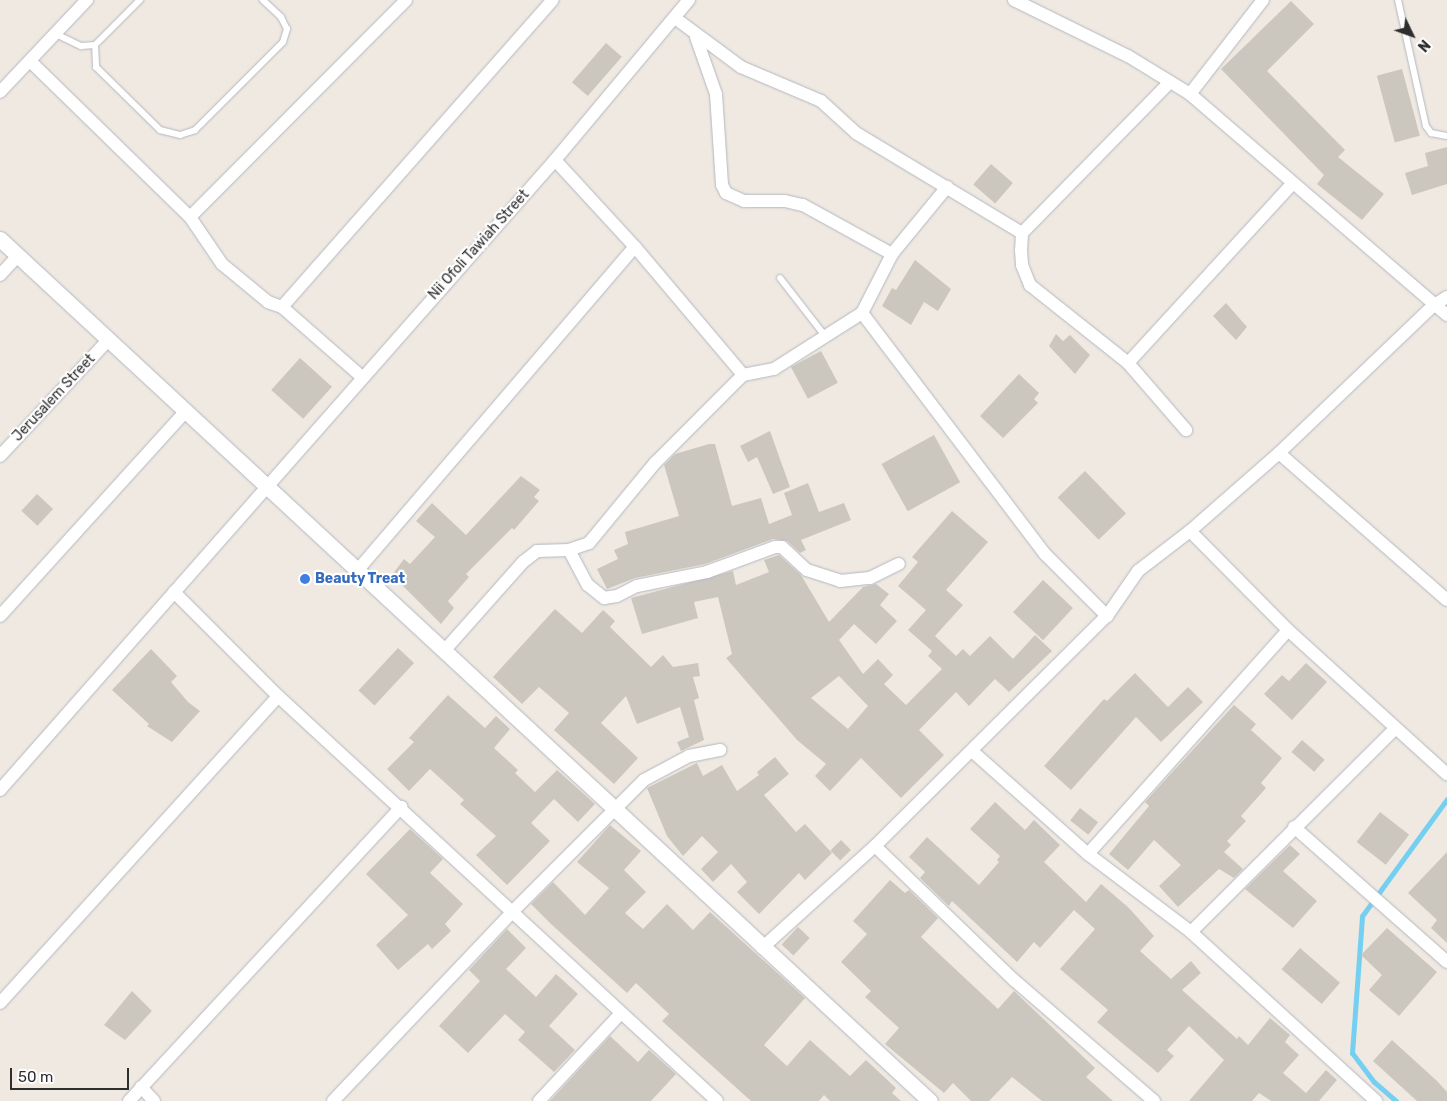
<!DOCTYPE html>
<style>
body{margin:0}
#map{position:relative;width:1447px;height:1101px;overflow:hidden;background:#efe9e1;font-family:Rubik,sans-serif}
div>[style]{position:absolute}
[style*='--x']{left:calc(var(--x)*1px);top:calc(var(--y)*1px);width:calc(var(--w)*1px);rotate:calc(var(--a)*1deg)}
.stream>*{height:5px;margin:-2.5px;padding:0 2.5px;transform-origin:2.5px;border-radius:2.5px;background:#75cff0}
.building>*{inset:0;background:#cbc7bf;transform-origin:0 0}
.roads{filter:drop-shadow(0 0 1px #b4b7c1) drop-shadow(0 0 1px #b4b7c1)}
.service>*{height:6px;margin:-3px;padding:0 3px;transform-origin:3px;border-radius:3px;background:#fff}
.minor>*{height:12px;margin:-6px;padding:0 6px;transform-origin:6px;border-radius:6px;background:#fff}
.tertiary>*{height:15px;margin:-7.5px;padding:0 7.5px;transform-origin:7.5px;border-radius:7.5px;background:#fff}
.dots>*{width:14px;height:14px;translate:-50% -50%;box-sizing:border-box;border:2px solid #fff;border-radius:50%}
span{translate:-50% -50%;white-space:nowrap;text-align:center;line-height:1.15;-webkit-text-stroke:4.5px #fff;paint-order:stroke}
.street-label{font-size:14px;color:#2e2e2e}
.shop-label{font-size:14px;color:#366cbe;font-weight:700}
.left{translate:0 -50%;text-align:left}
.north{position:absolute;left:1387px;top:10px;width:50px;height:50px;-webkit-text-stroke:4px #fff;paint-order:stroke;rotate:132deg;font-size:14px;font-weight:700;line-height:20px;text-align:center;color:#2e2e2e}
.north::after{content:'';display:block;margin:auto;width:18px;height:22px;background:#2e2e2e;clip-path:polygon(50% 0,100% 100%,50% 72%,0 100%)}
.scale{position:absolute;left:10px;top:1068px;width:119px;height:22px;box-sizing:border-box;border:2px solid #2e2e2e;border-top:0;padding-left:6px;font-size:15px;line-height:18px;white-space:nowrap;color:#2e2e2e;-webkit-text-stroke:4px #fff;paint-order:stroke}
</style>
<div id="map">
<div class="stream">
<i style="--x:1396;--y:1101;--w:29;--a:-139"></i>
<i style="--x:1374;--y:1082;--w:36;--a:-127"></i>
<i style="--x:1352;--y:1053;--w:137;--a:-85.8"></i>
<i style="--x:1362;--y:916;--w:145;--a:-54"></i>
</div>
<div class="building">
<i style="clip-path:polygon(1291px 1px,1314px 24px,1267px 71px,1345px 150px,1338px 157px,1384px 194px,1362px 220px,1317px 184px,1324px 175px,1221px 69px)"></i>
<i style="left:606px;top:43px;width:21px;height:52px;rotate:41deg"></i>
<i style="left:1402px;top:69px;width:69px;height:26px;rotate:75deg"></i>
<i style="clip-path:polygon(1447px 147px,1447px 184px,1412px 195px,1405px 173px,1428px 166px,1425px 153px)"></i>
<i style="left:991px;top:164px;width:29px;height:27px;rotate:41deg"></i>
<i style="clip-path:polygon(915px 260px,951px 289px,938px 311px,924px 302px,911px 325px,882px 306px,892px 288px,896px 290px)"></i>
<i style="clip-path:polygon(1226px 303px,1247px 327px,1236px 340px,1213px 316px)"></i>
<i style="clip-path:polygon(1056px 334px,1063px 341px,1070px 335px,1090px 355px,1075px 374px,1049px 346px)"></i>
<i style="left:821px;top:351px;width:36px;height:34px;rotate:62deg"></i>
<i style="left:300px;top:358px;width:43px;height:43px;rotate:42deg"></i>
<i style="clip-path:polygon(1019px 374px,1039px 393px,1034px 399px,1038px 403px,1003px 438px,980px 416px)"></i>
<i style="clip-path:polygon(770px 431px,790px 487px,773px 494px,757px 457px,748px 462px,740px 446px)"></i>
<i style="left:934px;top:435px;width:54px;height:60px;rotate:61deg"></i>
<i style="clip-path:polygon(709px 444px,715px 444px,732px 506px,761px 498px,769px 524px,792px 515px,784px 493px,808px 483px,819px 512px,844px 503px,851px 520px,801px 540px,806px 550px,800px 553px,787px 541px,773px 539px,705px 564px,635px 578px,607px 589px,597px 569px,618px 559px,614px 550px,628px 544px,625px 532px,679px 516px,664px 465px,675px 454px)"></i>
<i style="left:1085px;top:471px;width:59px;height:38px;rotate:46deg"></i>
<i style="clip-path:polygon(521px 476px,540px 490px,534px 497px,539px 501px,514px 530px,512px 528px,466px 574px,469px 577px,448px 601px,454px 608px,441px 624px,392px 575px,404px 559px,410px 564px,435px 537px,416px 521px,432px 503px,466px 535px)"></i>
<i style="left:37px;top:494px;width:22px;height:23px;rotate:43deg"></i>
<i style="clip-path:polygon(evenodd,952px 511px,988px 542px,946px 590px,963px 605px,935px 636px,956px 656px,963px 649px,970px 656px,990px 636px,1013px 659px,1035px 635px,1052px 651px,1009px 692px,995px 679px,969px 706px,956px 692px,919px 730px,944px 755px,901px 798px,861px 758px,830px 791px,815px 776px,826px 764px,797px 740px,726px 658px,732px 654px,718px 597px,694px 602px,698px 618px,642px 634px,631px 598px,733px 571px,736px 585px,769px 572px,764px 560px,779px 555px,801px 575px,829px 622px,863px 587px,876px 584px,889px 594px,880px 605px,897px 621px,876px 644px,854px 624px,839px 640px,863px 674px,878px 659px,893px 675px,884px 684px,906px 705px,942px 669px,928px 656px,932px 651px,908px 630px,926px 610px,898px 586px,918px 562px,912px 557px,952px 511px,839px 676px,868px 706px,848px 729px,811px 698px,839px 676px)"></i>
<i style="left:1043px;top:580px;width:41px;height:44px;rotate:43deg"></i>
<i style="clip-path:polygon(555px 609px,582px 633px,603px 610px,615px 621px,610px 627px,651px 667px,663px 655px,673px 667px,698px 663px,700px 676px,693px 677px,699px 698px,694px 700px,704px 740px,681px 751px,677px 742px,689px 737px,680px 707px,637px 724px,626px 696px,601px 723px,638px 758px,614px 784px,554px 730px,569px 713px,539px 687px,522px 704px,493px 677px)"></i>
<i style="left:398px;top:648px;width:22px;height:58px;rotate:43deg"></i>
<i style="clip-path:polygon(151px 649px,177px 676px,171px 682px,188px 702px,200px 711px,172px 742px,147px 726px,149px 724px,112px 690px)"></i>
<i style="clip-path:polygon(1306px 663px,1327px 682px,1292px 720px,1264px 694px,1282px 675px,1289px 681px)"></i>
<i style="clip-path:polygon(1135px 673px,1168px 707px,1188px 687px,1203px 702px,1161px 742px,1136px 717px,1071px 790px,1044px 766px,1104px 699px,1107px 701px)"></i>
<i style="clip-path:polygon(448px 695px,485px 728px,496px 716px,510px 729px,494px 748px,518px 770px,515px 773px,535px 792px,557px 770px,595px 804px,578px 822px,554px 799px,531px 823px,550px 841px,507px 885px,476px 855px,496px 836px,460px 804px,464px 800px,430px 769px,409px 791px,387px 769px,414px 742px,409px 738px)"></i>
<i style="clip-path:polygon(1234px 705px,1256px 724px,1251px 730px,1282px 758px,1261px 783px,1266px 788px,1241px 816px,1246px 821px,1227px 841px,1231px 845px,1224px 852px,1243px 869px,1234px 878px,1219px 869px,1178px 907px,1159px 886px,1181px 865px,1154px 840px,1128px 870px,1109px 854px,1149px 806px,1145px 802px)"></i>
<i style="left:1302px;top:740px;width:30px;height:16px;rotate:41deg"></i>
<i style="clip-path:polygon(775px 757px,789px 774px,764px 795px,796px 832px,805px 824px,832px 853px,805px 880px,799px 873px,759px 914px,737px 892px,747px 882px,731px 864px,713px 882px,701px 869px,718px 852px,702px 836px,683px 856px,667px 836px,647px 788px,697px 763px,703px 776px,722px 765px,737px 791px,759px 775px,757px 772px)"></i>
<i style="clip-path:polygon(995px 802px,1025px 830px,1034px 820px,1060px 845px,1044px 862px,1086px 902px,1101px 884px,1129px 908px,1154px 936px,1140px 951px,1171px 979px,1191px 961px,1201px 973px,1182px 990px,1237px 1039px,1239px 1036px,1248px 1045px,1270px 1018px,1290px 1035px,1285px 1042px,1299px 1055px,1283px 1073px,1306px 1093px,1326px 1070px,1337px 1080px,1319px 1101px,1271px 1101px,1259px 1093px,1252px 1101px,1189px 1101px,1224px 1060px,1189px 1026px,1167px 1050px,1174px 1056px,1158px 1073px,1097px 1022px,1108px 1010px,1060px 969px,1095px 929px,1074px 910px,1040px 948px,1034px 942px,1017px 962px,952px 901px,949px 906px,920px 878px,925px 872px,909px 857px,927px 837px,979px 885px,999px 862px,997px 860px,1000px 856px,970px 829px)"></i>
<i style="left:1080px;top:808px;width:23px;height:16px;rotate:38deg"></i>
<i style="left:1380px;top:812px;width:37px;height:38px;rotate:38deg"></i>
<i style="clip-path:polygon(610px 825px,641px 851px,624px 870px,646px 892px,625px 913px,643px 929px,667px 904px,693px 930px,710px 912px,805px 998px,764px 1045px,787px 1066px,810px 1040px,850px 1076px,866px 1060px,896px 1088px,892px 1093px,901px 1101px,830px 1101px,824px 1095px,819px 1101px,751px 1101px,662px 1021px,669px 1014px,636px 983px,627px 993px,551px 924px,531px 904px,553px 882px,585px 915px,609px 888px,577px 862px)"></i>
<i style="clip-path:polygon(410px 829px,443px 859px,430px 873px,463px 904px,445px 924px,451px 931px,432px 949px,428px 944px,398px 970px,376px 945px,408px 915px,366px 874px)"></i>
<i style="left:841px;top:840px;width:14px;height:15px;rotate:45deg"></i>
<i style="clip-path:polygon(1290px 845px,1300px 854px,1283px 871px,1317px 901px,1293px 928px,1245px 889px)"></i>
<i style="clip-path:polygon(1447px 852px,1447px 943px,1431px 928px,1437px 920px,1408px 893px)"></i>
<i style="clip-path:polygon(890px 880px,905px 893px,909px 890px,938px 918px,921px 937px,998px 1009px,1014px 991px,1095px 1068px,1086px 1077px,1113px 1101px,1042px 1101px,1012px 1077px,989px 1101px,971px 1101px,953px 1083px,944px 1093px,885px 1044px,899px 1028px,865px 997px,871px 991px,841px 962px,867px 934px,853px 921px)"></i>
<i style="left:798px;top:927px;width:16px;height:24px;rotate:43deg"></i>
<i style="clip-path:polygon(1387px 928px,1437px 972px,1399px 1016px,1369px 990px,1382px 975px,1361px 955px)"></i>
<i style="clip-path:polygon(507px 929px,526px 948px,506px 969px,536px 997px,556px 974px,578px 994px,549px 1026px,575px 1050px,554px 1072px,518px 1040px,525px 1032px,505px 1014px,468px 1053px,439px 1026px,480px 981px,469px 970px)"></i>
<i style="left:1300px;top:948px;width:53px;height:28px;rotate:41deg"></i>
<i style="clip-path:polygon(132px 991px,152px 1011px,125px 1040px,104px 1025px)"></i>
<i style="clip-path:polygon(610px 1036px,638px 1062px,649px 1050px,676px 1074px,651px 1101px,550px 1101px)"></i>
<i style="clip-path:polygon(1392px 1040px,1437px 1081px,1447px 1092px,1447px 1101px,1417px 1101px,1373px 1061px)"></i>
</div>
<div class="roads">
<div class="service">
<i style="--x:1398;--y:0;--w:129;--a:77.5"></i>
<i style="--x:1426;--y:126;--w:9;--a:54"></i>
<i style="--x:1431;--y:133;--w:16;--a:11"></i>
<i style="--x:56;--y:34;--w:28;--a:26"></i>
<i style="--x:81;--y:46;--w:14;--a:-4"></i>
<i style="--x:95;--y:45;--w:64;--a:-45"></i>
<i style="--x:95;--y:45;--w:22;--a:87"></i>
<i style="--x:96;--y:67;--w:90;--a:44.5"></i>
<i style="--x:160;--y:130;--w:21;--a:14"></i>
<i style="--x:180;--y:135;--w:16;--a:-18"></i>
<i style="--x:195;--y:130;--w:124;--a:-45"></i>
<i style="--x:283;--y:42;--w:14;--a:-73"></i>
<i style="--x:287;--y:29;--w:13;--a:-117"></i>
<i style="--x:281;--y:17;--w:25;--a:-137"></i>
<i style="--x:780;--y:278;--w:75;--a:52.1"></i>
</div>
<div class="minor">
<i style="--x:1014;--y:0;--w:127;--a:26.2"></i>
<i style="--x:1128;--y:56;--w:73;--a:31.5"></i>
<i style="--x:1190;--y:94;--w:339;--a:40.7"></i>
<i style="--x:675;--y:18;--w:82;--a:36.6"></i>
<i style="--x:741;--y:67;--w:87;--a:23"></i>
<i style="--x:821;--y:101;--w:47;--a:42.4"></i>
<i style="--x:856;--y:133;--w:194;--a:31.1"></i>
<i style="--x:696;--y:37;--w:60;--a:70.7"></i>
<i style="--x:716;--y:94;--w:91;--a:86.2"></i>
<i style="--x:722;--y:185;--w:9;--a:63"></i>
<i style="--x:726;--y:193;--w:20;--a:24"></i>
<i style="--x:744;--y:201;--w:41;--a:0"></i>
<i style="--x:785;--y:201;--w:18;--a:13"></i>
<i style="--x:803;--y:205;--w:102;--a:28.8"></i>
<i style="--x:30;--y:61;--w:223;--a:44.3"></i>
<i style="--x:190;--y:217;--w:57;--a:55.8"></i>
<i style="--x:222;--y:264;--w:60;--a:39.6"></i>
<i style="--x:268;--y:302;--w:15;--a:20"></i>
<i style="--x:282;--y:307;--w:106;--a:41.2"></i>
<i style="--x:1170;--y:82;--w:211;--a:134.4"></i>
<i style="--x:1022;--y:233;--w:17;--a:93"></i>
<i style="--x:1021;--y:250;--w:15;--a:86"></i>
<i style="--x:1022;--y:265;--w:22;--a:68"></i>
<i style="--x:1030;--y:285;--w:125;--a:38.5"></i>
<i style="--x:1128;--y:363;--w:89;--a:49.1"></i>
<i style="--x:0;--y:92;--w:127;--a:-46.6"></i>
<i style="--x:1190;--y:94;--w:119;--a:-52.2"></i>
<i style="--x:555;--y:160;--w:118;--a:47.4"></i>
<i style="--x:635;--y:247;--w:167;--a:49.8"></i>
<i style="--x:190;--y:217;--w:306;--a:-45.1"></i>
<i style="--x:0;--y:275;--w:26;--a:-47"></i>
<i style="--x:282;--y:307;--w:409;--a:-48.6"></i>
<i style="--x:862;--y:313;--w:303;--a:52.8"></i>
<i style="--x:1045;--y:554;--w:88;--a:45"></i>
<i style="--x:1128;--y:363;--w:243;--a:-47.5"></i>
<i style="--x:1279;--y:453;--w:223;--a:41.2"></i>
<i style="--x:0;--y:456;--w:158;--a:-47"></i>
<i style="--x:1190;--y:531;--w:139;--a:45.3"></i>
<i style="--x:1288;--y:630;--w:215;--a:42.2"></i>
<i style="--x:569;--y:550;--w:40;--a:62"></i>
<i style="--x:588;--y:585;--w:21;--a:39"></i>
<i style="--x:604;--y:598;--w:13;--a:-9"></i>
<i style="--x:617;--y:596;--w:22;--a:-27"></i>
<i style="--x:637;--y:586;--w:71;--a:-11.3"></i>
<i style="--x:707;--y:572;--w:72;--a:-20.2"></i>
<i style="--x:775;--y:547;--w:7;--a:0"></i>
<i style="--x:782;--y:547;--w:34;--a:43"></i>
<i style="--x:807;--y:570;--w:35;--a:18"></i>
<i style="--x:840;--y:581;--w:30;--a:-6"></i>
<i style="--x:870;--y:578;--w:32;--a:-26"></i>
<i style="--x:356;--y:572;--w:428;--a:-49.4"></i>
<i style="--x:174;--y:592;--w:147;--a:45"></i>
<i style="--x:278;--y:696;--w:597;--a:42.69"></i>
<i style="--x:0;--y:616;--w:277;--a:-47.8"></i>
<i style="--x:444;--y:651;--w:119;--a:-48.4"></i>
<i style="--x:523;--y:562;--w:18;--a:-38"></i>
<i style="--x:537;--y:551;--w:32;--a:-2"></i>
<i style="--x:569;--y:550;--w:21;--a:-19"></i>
<i style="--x:589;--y:543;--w:104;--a:-50.5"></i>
<i style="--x:655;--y:463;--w:124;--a:-45"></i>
<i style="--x:743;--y:375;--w:32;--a:-11"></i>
<i style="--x:774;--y:369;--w:104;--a:-32.5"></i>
<i style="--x:862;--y:313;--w:66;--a:-63"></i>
<i style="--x:892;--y:254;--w:87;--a:-50.6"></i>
<i style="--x:972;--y:751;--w:155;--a:41.6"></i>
<i style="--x:1088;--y:854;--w:129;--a:37.1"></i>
<i style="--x:1191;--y:932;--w:251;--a:42.4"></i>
<i style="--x:0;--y:790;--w:840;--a:-48.62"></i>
<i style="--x:555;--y:160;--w:209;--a:-50.1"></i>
<i style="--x:1294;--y:827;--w:204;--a:41.4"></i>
<i style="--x:875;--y:846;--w:194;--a:44"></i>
<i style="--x:1015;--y:981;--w:184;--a:40.8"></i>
<i style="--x:1088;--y:854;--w:300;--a:-48.2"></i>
<i style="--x:1191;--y:932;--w:289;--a:-44.9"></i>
<i style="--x:762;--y:948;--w:152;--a:-42.1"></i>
<i style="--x:875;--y:846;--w:327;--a:-44.8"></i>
<i style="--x:1107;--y:616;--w:55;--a:-55.4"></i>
<i style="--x:1138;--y:571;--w:66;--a:-37.6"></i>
<i style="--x:1190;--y:531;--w:118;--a:-41.2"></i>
<i style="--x:1279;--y:453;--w:214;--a:-43.7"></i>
<i style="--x:1434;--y:305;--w:15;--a:-32"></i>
<i style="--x:0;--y:1003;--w:414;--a:-47.8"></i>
<i style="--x:141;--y:1087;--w:19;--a:47"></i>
<i style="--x:129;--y:1101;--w:401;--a:-47.2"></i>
<i style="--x:333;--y:1101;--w:262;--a:-46.5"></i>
<i style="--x:513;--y:911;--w:185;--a:-45"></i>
<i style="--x:644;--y:780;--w:51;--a:-28.1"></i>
<i style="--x:689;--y:756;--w:32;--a:-11"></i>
<i style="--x:539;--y:1101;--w:120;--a:-47"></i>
</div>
<div class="tertiary">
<i style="--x:0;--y:239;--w:1268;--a:42.83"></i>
</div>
</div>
<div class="dots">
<i style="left:305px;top:579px;background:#3f7fe0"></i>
</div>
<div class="street-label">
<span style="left:479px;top:245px;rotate:-48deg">Nii Ofoli Tawiah Street</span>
<span style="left:54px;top:398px;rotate:-47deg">Jerusalem Street</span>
</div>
<div class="shop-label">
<span class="left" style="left:315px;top:579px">Beauty Treat</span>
</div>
<div class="north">N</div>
<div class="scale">50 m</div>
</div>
